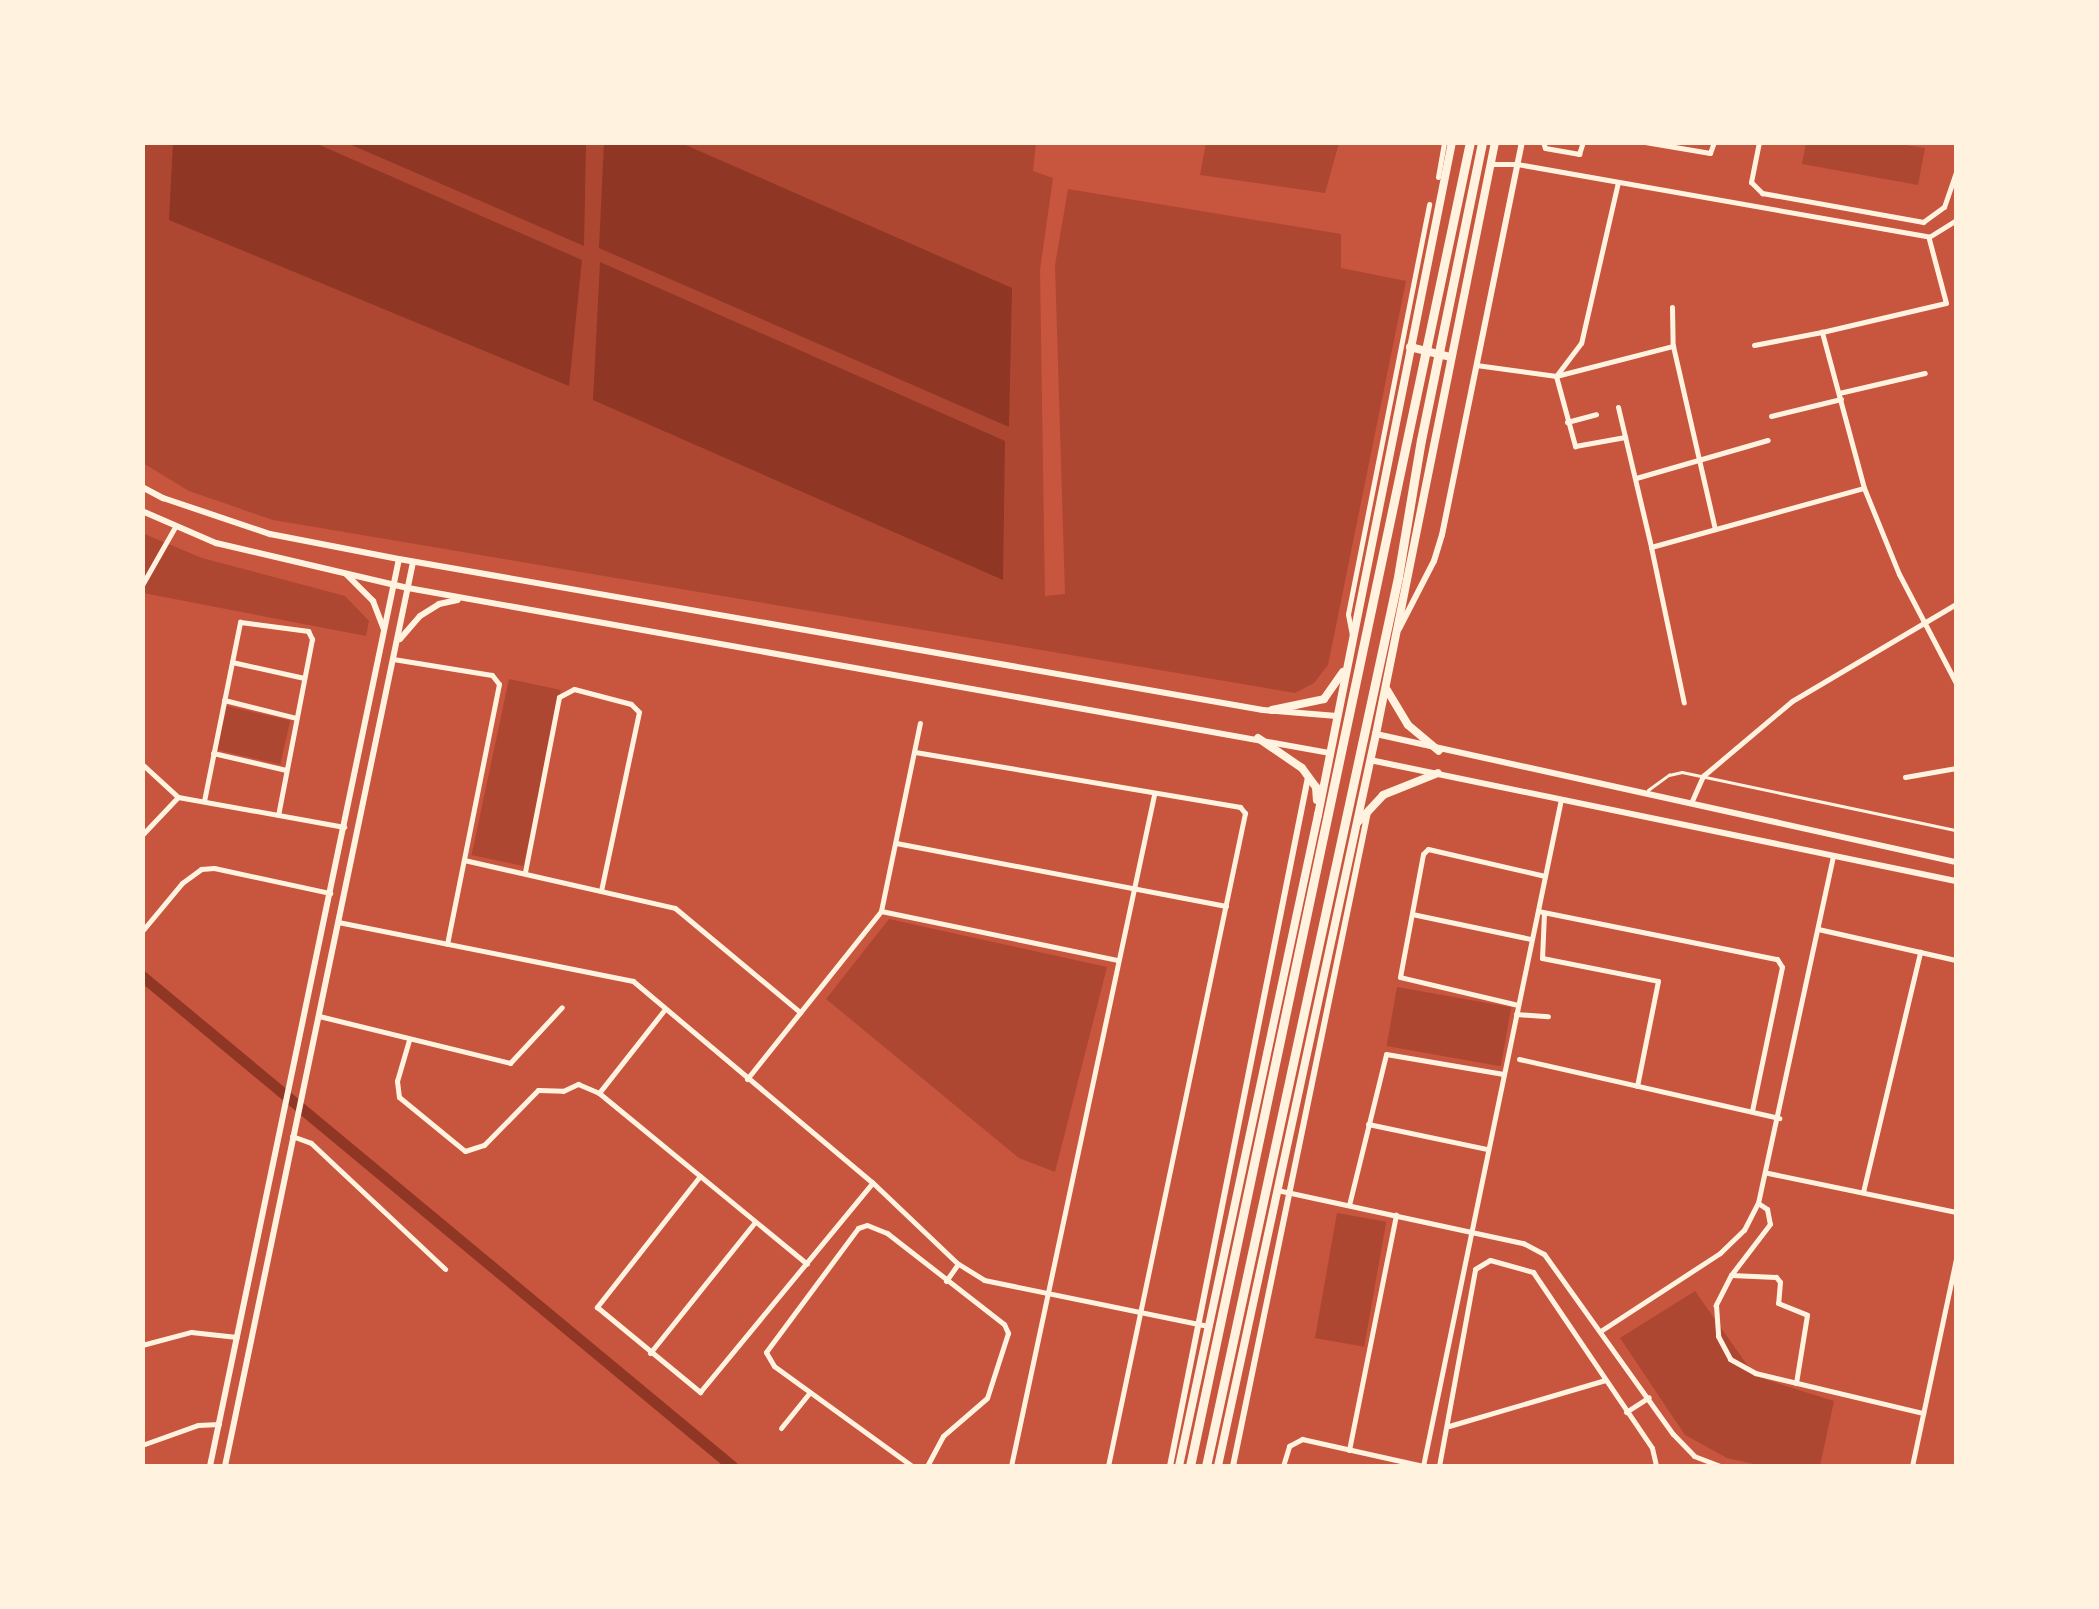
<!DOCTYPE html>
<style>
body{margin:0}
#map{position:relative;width:2099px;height:1609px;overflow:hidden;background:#c8553d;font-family:Montserrat,sans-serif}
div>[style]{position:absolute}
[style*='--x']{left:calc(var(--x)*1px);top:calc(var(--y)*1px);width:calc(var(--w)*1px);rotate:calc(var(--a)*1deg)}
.green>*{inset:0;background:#ae4732;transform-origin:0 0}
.water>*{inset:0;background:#8f3625}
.canal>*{height:11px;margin:-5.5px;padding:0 5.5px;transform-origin:5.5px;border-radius:5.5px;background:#8f3625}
.service>*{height:2.5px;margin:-1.25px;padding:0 1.25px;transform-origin:1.25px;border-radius:1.25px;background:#fff3e0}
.minor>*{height:5px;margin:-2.5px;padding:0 2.5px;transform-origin:2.5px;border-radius:2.5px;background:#fff3e0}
.tertiary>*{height:6px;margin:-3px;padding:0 3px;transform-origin:3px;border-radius:3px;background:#fff3e0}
.secondary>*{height:8px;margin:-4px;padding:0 4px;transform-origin:4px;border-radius:4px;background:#fff3e0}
.primary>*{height:9px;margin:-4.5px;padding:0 4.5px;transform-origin:4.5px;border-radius:4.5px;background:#fff3e0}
span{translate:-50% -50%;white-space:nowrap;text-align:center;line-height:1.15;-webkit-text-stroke:10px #fff3e0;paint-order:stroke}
.frame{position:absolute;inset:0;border:145px solid #fff3e0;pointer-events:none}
</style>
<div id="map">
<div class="green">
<i style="clip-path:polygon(142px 143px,1036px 143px,1033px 171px,1053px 178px,1040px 270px,1045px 596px,1065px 594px,1055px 265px,1068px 189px,1341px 234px,1341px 268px,1406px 281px,1328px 665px,1314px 683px,1295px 693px,273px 520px,189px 491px,143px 463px)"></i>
<i style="clip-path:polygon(1206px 143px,1207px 142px,1339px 143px,1325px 193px,1200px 175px)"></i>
<i style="clip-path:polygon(1806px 143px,1892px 143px,1925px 148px,1918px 185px,1802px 164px)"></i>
<i style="clip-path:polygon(142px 533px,202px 558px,345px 596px,369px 621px,366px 636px,143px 593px)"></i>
<i style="left:509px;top:679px;width:53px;height:180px;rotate:12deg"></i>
<i style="left:227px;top:706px;width:65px;height:45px;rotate:13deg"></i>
<i style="clip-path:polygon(889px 919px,1107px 967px,1055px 1172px,1019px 1158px,826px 999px)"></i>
<i style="left:1397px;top:987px;width:116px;height:60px;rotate:10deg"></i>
<i style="left:1337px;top:1213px;width:50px;height:127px;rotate:10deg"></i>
<i style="clip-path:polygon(1695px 1291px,1750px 1369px,1767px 1380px,1834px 1401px,1820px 1466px,1763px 1466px,1727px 1458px,1685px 1435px,1620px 1338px)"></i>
</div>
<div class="water">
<i style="clip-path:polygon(173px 143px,315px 143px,582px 260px,569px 386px,169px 220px)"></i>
<i style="clip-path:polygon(347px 143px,586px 143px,584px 246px)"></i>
<i style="clip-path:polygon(604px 143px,681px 143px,1012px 288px,1009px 427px,599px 248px)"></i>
<i style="clip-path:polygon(600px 262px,1005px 441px,1003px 580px,593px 400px)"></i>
</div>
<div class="canal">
<i style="--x:142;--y:976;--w:767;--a:39.71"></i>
</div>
<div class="service">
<i style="--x:1648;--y:790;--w:26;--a:-36"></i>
<i style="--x:1669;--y:775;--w:13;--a:-13"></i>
<i style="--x:1682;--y:772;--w:280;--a:12"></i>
</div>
<div class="minor">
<i style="--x:1543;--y:142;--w:6;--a:72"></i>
<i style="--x:1545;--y:148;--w:35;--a:10"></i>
<i style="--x:1579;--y:154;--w:13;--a:-72"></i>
<i style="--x:1645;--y:142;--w:66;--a:9.6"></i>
<i style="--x:1710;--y:153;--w:12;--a:-70"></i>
<i style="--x:1759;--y:142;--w:41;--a:101.3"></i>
<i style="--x:1751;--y:182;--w:16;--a:45"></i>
<i style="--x:1762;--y:193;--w:164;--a:10.2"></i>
<i style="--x:1923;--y:222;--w:26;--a:-36"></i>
<i style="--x:1944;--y:207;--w:37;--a:-71"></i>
<i style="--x:1491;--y:164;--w:26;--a:0"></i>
<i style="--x:1517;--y:164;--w:418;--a:10"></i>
<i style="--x:1929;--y:237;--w:32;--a:-32"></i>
<i style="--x:1438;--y:177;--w:36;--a:-80"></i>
<i style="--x:1618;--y:182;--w:165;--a:102.9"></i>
<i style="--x:1581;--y:343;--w:41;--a:127.1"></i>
<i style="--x:1556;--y:376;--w:73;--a:74.8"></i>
<i style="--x:1575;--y:446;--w:51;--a:-10.2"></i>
<i style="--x:1672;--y:307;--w:39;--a:89"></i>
<i style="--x:1673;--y:346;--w:188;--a:77.1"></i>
<i style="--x:1754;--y:345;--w:69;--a:-10.8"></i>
<i style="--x:1476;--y:365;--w:81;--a:7.8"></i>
<i style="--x:1556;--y:376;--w:121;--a:-14.4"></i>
<i style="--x:1839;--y:393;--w:88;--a:-13.1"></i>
<i style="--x:1618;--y:407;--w:144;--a:76.7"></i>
<i style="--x:1651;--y:547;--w:221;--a:-15.5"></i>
<i style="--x:1864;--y:488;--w:93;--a:67.9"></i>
<i style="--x:1899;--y:574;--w:123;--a:62.4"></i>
<i style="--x:1771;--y:416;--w:72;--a:-13.7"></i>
<i style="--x:1567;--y:422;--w:30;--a:-15"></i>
<i style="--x:1636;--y:478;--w:137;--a:-16.1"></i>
<i style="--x:1864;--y:488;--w:162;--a:-105.1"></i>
<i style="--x:1822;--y:332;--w:127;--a:-13.2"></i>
<i style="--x:1946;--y:303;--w:66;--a:-104.9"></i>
<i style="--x:1651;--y:547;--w:159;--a:78.1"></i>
<i style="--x:142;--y:585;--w:67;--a:-60.4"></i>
<i style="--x:1352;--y:635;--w:21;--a:-101"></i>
<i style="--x:1348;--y:614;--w:418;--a:-78.8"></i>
<i style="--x:393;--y:659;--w:100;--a:9.2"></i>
<i style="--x:492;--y:675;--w:11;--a:52"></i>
<i style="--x:499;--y:684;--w:265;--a:101.3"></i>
<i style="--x:232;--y:662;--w:74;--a:12.5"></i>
<i style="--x:224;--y:700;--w:74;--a:14"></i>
<i style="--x:915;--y:752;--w:330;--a:9.6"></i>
<i style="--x:1240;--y:807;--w:8;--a:50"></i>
<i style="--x:1245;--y:813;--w:667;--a:101.85"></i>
<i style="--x:213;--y:753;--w:75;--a:13.1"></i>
<i style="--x:142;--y:764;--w:49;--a:42.5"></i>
<i style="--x:178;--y:797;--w:169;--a:10.2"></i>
<i style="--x:1905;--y:777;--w:52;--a:-10"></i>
<i style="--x:204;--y:801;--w:183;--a:-78.6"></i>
<i style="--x:240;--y:622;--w:69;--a:7.5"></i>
<i style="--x:308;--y:631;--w:9;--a:63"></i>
<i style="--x:312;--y:639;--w:179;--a:100.9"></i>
<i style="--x:1691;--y:803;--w:30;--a:-66"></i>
<i style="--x:1703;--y:776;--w:116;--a:-40.1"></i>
<i style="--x:1792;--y:701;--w:191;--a:-30.6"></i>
<i style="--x:142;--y:835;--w:52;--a:-46.5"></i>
<i style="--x:896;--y:843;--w:336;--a:10.8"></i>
<i style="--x:464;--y:860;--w:216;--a:12.8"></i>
<i style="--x:675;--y:908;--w:163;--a:39.8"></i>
<i style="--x:525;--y:872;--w:178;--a:-79"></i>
<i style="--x:559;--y:697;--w:17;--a:-28"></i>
<i style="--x:574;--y:689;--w:59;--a:14.7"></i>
<i style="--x:631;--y:704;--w:11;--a:45"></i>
<i style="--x:639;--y:712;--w:183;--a:102"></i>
<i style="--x:881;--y:911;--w:242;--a:11.7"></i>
<i style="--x:1538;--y:911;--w:244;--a:11.4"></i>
<i style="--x:1777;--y:959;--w:9;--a:58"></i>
<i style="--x:1782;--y:967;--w:147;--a:101.8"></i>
<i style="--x:1544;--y:913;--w:45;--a:92.5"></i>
<i style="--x:1542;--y:958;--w:118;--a:11.2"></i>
<i style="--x:1658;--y:981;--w:107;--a:101.3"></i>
<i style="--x:1412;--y:914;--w:122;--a:11.9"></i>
<i style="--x:338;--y:922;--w:301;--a:11.3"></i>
<i style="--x:633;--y:981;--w:312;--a:40.1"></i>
<i style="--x:872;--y:1182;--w:117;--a:43.6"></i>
<i style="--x:957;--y:1263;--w:32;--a:32"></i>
<i style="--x:984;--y:1280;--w:230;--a:11.6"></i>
<i style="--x:1818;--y:929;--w:141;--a:12.7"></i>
<i style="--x:143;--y:930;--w:61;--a:-50.3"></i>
<i style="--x:182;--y:883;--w:24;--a:-36"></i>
<i style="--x:201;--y:869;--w:13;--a:-4"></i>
<i style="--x:214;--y:868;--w:119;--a:12.2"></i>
<i style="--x:1518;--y:1005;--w:121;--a:-166.7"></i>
<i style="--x:1400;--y:977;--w:125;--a:-79.4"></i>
<i style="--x:1423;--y:854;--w:7;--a:-45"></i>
<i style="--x:1428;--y:849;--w:120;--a:13"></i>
<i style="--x:665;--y:1009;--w:107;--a:128.2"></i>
<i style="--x:599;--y:1093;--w:269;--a:39.4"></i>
<i style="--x:1516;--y:1014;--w:32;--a:4"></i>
<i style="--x:319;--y:1016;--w:197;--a:13.8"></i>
<i style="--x:510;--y:1063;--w:76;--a:-47.1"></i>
<i style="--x:409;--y:1040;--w:43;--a:106.3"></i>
<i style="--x:397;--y:1081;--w:16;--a:83"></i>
<i style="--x:399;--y:1097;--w:85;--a:39.3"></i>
<i style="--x:465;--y:1151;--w:20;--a:-18"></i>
<i style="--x:484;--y:1145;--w:77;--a:-45.5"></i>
<i style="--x:538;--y:1090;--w:25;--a:2"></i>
<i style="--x:563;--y:1091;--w:17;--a:-25"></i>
<i style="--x:578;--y:1084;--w:23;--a:23"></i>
<i style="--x:1519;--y:1059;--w:267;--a:12.8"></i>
<i style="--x:747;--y:1079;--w:215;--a:-51.4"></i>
<i style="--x:881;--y:911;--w:192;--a:-78.3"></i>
<i style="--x:1368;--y:1124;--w:122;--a:11.9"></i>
<i style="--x:292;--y:1136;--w:20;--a:20"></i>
<i style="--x:311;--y:1143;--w:184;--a:43.2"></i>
<i style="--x:1768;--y:1173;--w:192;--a:11.7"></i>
<i style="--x:700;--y:1176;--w:167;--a:128.2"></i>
<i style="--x:597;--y:1307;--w:134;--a:39.5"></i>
<i style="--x:700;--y:1392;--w:271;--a:-50.5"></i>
<i style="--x:1277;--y:1190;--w:252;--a:12.2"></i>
<i style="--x:1523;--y:1243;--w:24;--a:28"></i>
<i style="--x:1544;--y:1254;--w:221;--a:54.4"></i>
<i style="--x:1673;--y:1434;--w:30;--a:46"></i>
<i style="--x:1694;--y:1456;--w:28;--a:21"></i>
<i style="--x:1863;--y:1192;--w:247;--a:-76.6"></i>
<i style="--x:1758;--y:1203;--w:11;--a:34"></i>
<i style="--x:1767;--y:1209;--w:15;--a:79"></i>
<i style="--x:1770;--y:1224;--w:64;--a:127.4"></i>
<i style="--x:1731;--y:1275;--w:34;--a:117"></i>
<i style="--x:1716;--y:1305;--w:31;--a:86"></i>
<i style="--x:1718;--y:1336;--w:26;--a:62"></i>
<i style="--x:1730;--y:1359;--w:29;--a:29"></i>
<i style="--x:1755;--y:1373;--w:173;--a:13.4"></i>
<i style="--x:1349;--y:1205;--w:155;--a:-76.2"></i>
<i style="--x:1386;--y:1054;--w:119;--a:9.7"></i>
<i style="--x:1731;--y:1275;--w:45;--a:2.5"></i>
<i style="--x:1776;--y:1277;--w:6;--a:51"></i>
<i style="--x:1780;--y:1282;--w:21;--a:95"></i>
<i style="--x:1778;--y:1303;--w:31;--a:22"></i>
<i style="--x:1807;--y:1315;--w:69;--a:99.2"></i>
<i style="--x:946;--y:1281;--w:21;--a:-55"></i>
<i style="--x:1602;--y:1330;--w:141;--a:-33.1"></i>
<i style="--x:1720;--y:1253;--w:33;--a:-44"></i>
<i style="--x:1744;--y:1230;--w:30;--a:-63"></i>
<i style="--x:1758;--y:1203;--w:355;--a:-77.8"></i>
<i style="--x:142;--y:1345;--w:51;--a:-14.9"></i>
<i style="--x:191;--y:1332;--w:46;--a:6.2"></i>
<i style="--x:650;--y:1353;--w:166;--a:-51.3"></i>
<i style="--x:1626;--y:1412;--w:27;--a:-33"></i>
<i style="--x:1449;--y:1426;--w:163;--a:-16.4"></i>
<i style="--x:781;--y:1428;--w:46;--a:-51.1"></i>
<i style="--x:142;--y:1445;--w:59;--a:-19.7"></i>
<i style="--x:198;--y:1425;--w:21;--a:-3"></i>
<i style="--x:1349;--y:1450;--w:240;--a:-78.7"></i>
<i style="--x:912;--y:1466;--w:170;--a:-144.1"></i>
<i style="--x:774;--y:1366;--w:16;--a:-120"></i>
<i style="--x:766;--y:1352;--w:154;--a:-53.4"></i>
<i style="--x:858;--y:1228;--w:9;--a:-18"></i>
<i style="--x:867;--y:1225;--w:22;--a:22"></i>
<i style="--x:887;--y:1233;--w:148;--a:37.9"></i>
<i style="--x:1004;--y:1324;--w:10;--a:66"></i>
<i style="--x:1008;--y:1333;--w:68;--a:107.9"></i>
<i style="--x:987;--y:1398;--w:58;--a:139.2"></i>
<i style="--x:943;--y:1436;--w:34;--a:118"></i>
<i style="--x:1011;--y:1466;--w:686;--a:-77.97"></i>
<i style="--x:1283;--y:1466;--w:21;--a:-73"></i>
<i style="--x:1289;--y:1446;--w:15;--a:-28"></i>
<i style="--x:1302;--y:1439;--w:124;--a:12.6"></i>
<i style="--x:1423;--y:1466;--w:681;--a:-78.31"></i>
<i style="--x:1439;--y:1466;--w:200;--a:-79.6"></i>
<i style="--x:1475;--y:1269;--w:17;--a:-31"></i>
<i style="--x:1490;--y:1260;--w:45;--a:15.6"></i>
<i style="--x:1533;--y:1272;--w:212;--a:55.9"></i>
<i style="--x:1652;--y:1448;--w:18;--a:77"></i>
<i style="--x:1912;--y:1466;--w:212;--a:-78"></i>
</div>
<div class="tertiary">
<i style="--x:142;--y:487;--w:24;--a:28"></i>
<i style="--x:163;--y:498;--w:113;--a:18.6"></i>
<i style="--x:270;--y:534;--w:131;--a:11"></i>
<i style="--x:399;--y:559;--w:877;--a:9.91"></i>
<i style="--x:1263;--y:710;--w:74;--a:4.6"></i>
<i style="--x:142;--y:511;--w:81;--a:23.4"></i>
<i style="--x:216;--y:543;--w:197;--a:13.2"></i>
<i style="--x:408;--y:588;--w:937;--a:10.15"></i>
<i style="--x:347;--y:575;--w:37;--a:45"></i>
<i style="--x:373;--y:601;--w:30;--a:69"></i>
<i style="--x:1399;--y:629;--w:76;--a:-62.8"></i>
<i style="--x:1434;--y:561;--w:27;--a:-73"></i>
<i style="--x:1442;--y:535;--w:401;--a:-78.5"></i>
<i style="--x:400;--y:639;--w:30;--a:-49"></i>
<i style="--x:420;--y:616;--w:22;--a:-32"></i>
<i style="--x:439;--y:604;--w:19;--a:-12"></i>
<i style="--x:1376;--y:734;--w:594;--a:12.45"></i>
<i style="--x:1370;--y:760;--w:598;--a:11.67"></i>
<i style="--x:210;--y:1466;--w:926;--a:-78.23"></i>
<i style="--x:225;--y:1466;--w:923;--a:-78.25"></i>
<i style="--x:1170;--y:1466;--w:703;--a:-78.67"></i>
<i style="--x:1233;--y:1466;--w:668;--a:-78.34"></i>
</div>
<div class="secondary">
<i style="--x:1410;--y:347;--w:41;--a:14"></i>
<i style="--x:1387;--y:690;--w:41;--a:59"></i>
<i style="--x:1408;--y:725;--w:40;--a:40"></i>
<i style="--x:1272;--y:710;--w:53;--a:-11.9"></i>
<i style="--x:1324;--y:699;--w:33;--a:-55"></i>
<i style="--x:1258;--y:738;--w:53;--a:34.3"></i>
<i style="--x:1302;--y:768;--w:24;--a:54"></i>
<i style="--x:1316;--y:787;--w:13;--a:86"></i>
<i style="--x:1359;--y:821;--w:35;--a:-47"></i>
<i style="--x:1383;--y:795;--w:59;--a:-21.8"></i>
<i style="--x:1179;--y:1466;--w:666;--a:-77.95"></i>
<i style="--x:1318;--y:815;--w:686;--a:-78.74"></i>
<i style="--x:1218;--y:1466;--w:749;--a:-77.82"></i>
<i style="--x:1376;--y:734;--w:604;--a:-78.63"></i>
</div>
<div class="primary">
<i style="--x:1190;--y:1466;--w:1353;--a:-78.06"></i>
<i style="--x:1206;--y:1466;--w:909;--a:-77.81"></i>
<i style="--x:1398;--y:577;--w:139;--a:-80.5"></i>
<i style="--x:1421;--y:440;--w:304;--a:-78.4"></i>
</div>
<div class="frame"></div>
</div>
